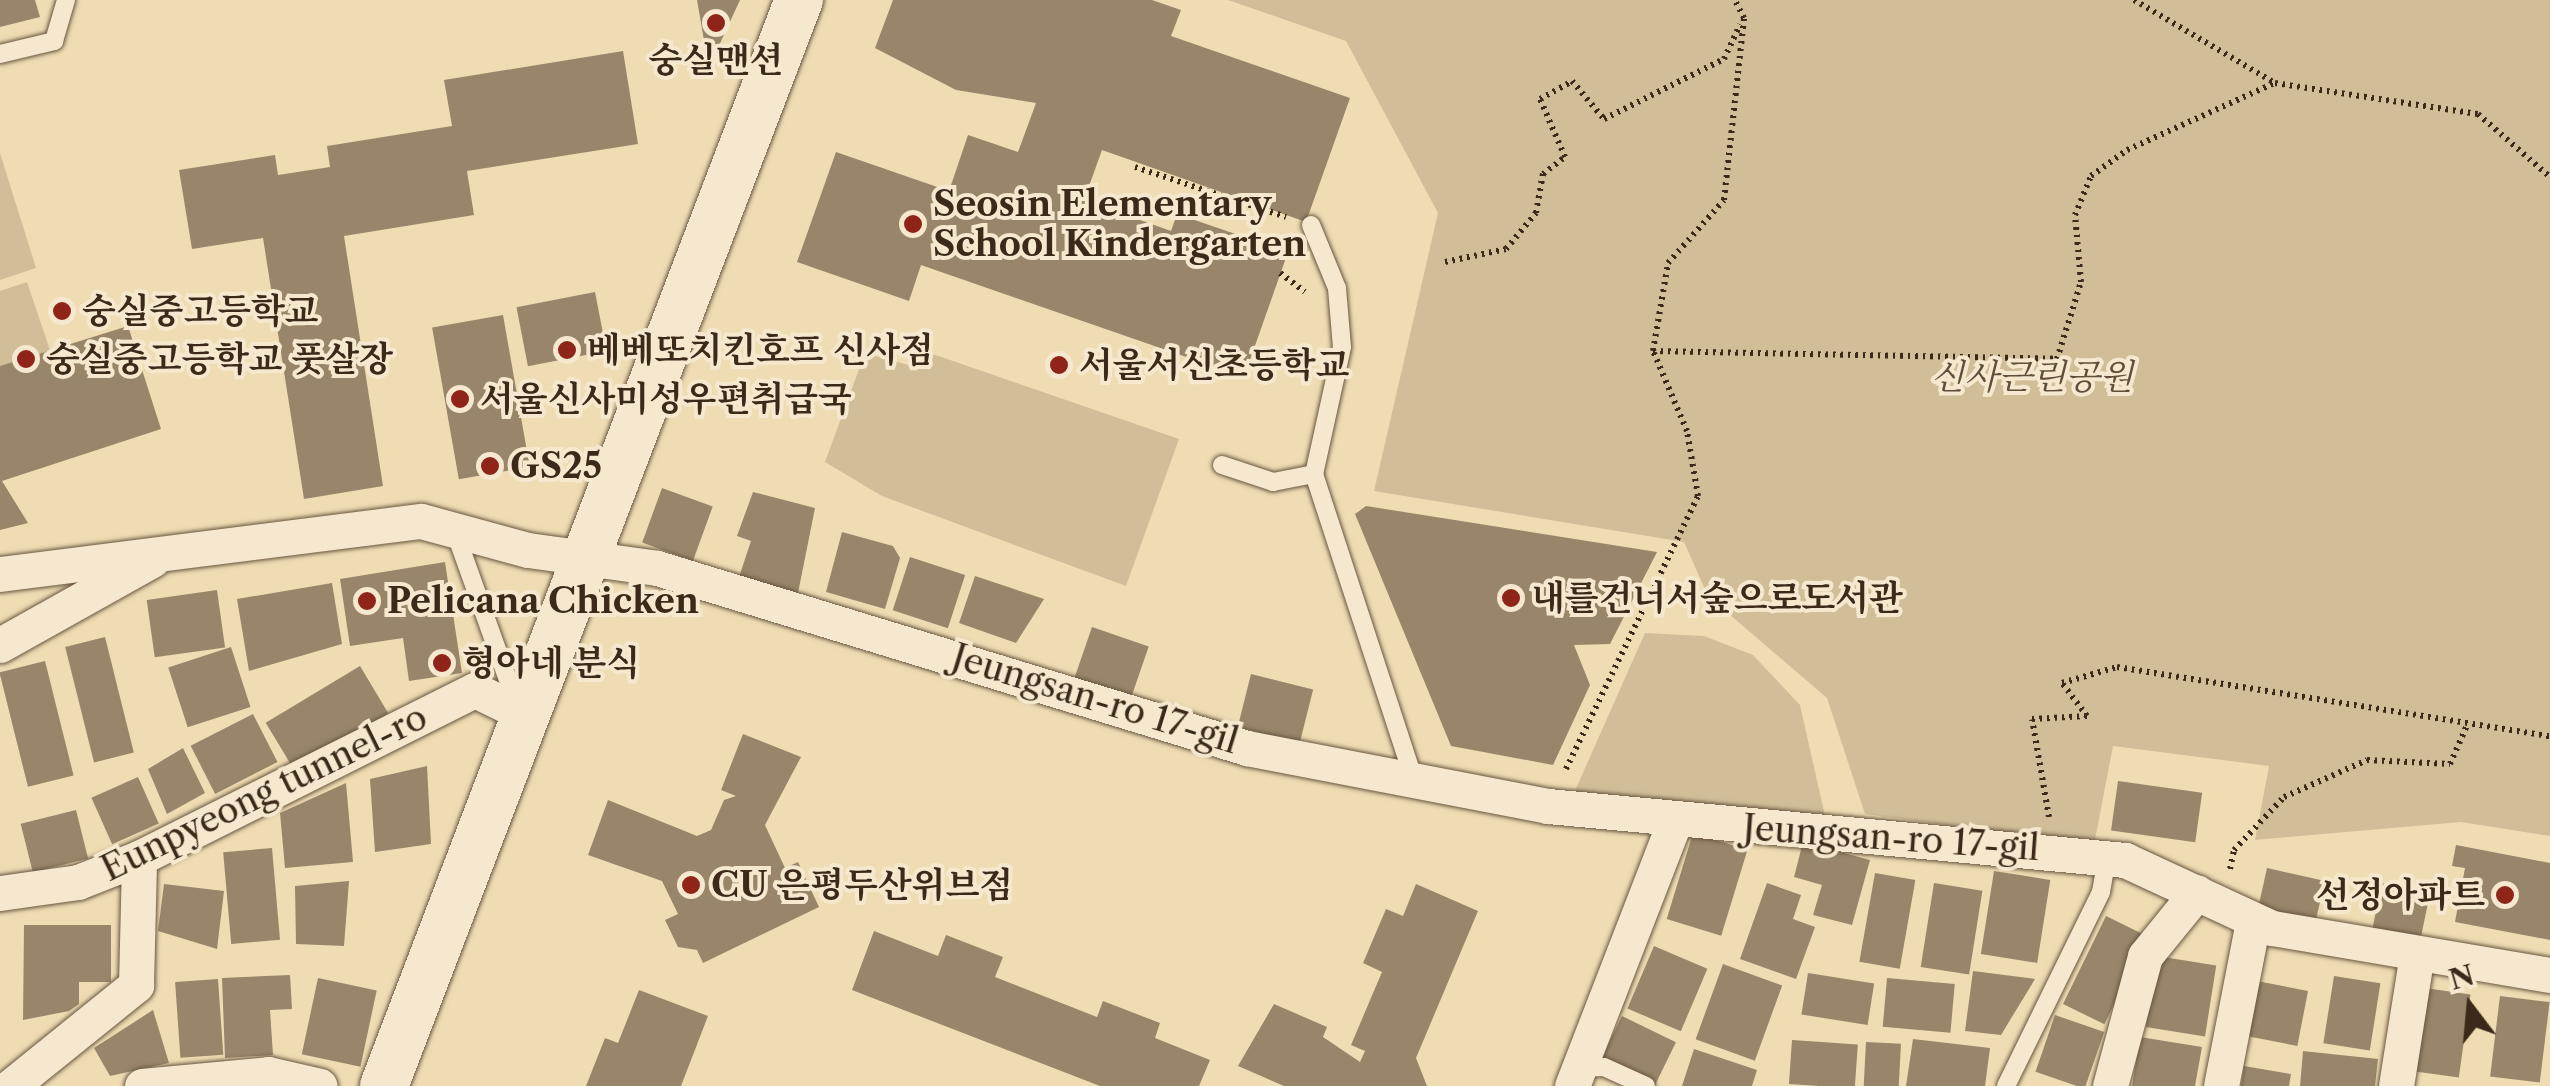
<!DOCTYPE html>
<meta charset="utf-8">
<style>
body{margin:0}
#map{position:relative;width:2550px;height:1086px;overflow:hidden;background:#efdcb3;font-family:"Libre Caslon Text","Noto Serif KR",serif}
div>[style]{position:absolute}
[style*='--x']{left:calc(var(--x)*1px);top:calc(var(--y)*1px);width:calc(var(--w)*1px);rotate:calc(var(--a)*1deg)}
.green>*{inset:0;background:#d1be99}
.building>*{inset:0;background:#99866a;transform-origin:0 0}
.path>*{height:6px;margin-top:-3px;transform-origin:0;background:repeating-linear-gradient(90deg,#3c291a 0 2.5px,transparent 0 7.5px)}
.roads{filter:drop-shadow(0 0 2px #695640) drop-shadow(0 0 2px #695640)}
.lane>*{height:18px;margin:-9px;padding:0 9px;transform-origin:9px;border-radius:9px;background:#f5e8ce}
.street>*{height:35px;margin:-17.5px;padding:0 17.5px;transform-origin:17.5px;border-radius:17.5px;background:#f5e8ce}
.secondary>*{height:48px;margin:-24px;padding:0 24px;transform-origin:24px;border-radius:24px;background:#f5e8ce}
.dots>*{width:28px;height:28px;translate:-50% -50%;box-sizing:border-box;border:5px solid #f5e8ce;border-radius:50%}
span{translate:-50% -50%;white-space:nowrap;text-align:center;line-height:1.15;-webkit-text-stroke:8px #f5e8ce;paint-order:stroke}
.poi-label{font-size:35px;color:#3c291a;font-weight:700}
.left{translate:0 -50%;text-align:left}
.right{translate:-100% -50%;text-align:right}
.park-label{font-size:35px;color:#614e3a;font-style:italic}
.street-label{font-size:35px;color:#3c291a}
.north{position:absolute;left:2420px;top:956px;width:100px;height:100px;-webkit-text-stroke:8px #f5e8ce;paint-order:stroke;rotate:344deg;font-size:28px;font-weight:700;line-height:40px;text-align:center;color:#3c291a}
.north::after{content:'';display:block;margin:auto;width:35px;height:45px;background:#3c291a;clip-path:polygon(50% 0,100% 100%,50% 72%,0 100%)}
</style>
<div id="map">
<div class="green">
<i style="clip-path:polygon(1228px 0,2550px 0,2550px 836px,2461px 822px,2255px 840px,2269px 766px,2113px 746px,2094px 845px,1865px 814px,1827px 698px,1708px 596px,1684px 542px,1374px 491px,1438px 213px,1346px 41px)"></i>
<i style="clip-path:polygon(0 153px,36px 268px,0 280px)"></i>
<i style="clip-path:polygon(27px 282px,76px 427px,0 452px,0 291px)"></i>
<i style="clip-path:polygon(865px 353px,923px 369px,930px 353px,1179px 439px,1126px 586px,882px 496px,825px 462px)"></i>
<i style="clip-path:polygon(1645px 633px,1704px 636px,1753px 655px,1800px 705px,1825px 816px,1574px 793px)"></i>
</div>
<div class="building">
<i style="clip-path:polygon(0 0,35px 0,40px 17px,0 27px)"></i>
<i style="clip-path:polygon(697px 0,740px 0,716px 52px,705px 46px)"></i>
<i style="clip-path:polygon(893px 0,1152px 0,1181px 10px,1171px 36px,1350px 98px,1306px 222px,1102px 150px,1084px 200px,1171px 231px,1177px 214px,1288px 252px,1244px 377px,921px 265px,909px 301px,797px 262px,836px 152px,949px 191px,968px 135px,1018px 152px,1036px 103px,956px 90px,875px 48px)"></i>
<i style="clip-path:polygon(623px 51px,638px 144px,467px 171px,474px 215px,344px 236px,383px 486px,304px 499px,263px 238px,192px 249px,179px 170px,275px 155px,278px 175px,330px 167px,327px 146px,452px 126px,444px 80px)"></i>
<i style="left:595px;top:292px;width:60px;height:80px;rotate:79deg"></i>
<i style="left:503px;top:315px;width:154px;height:72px;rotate:80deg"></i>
<i style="clip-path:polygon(128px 326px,161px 429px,2px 481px,28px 523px,0 530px,0 366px)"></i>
<i style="left:662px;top:488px;width:54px;height:58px;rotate:20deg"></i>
<i style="clip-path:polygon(753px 492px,815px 508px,798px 593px,739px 577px,751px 541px,737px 536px)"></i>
<i style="clip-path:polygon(1366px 506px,1657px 552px,1610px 644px,1574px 645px,1590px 685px,1553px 765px,1451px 746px,1355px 514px)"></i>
<i style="clip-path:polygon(842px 532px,893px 546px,900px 558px,885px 609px,826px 592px)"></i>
<i style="left:910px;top:557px;width:58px;height:56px;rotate:18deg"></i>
<i style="clip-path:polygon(445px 562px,462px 673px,409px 681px,403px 638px,350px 646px,340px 579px)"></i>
<i style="clip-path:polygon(975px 576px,1044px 599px,1016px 643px,959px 623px)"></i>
<i style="clip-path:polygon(332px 583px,342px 644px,249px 671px,237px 599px)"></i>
<i style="left:217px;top:590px;width:58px;height:71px;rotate:82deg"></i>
<i style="left:1092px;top:627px;width:60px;height:54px;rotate:19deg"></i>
<i style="left:105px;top:637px;width:119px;height:41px;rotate:76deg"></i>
<i style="left:231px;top:647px;width:63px;height:66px;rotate:72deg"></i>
<i style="left:45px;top:661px;width:118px;height:47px;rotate:76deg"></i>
<i style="left:360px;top:666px;width:55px;height:110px;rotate:59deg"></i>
<i style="left:1251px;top:674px;width:64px;height:55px;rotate:14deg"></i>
<i style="left:253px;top:714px;width:54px;height:70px;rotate:63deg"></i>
<i style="clip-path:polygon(743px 734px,801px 757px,765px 825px,785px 868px,798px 862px,819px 907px,703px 963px,697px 950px,678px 947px,665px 920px,678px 914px,662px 881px,588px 855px,608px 800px,697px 836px,711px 830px,724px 800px,736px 796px,721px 790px)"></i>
<i style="clip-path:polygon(183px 748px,205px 793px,167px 814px,148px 769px)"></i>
<i style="clip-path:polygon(427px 766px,431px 844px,375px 852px,370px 779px)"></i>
<i style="left:138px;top:777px;width:51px;height:51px;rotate:66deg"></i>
<i style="left:2118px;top:781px;width:85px;height:50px;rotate:8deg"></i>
<i style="clip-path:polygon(346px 783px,353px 862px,285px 868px,280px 813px)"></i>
<i style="left:76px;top:810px;width:50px;height:57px;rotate:76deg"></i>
<i style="left:1693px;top:833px;width:57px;height:90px;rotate:17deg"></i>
<i style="clip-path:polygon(1803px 842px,1870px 860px,1852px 925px,1813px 915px,1822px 885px,1794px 877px)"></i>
<i style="clip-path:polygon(2456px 845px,2550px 863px,2550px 940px,2455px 922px,2465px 868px,2452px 866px)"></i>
<i style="left:272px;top:848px;width:92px;height:49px;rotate:85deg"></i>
<i style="clip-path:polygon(2267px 868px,2325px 881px,2314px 928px,2259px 904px)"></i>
<i style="left:1994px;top:871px;width:57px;height:84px;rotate:9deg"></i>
<i style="left:1875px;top:873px;width:41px;height:90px;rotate:10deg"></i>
<i style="clip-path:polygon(349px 881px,344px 946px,296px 944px,295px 886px)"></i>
<i style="clip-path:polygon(1767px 883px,1801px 895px,1793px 919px,1815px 927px,1796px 979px,1740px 959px)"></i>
<i style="left:1934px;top:883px;width:49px;height:85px;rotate:9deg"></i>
<i style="clip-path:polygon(2382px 883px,2428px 903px,2419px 946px,2371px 935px)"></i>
<i style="clip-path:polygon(164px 884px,224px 891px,217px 949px,158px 931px)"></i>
<i style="clip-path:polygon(1416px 884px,1478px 911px,1416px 1058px,1427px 1086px,1284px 1086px,1238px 1066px,1274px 1004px,1327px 1027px,1323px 1037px,1360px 1062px,1365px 1051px,1351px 1045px,1382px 972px,1363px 963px,1386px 909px,1403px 916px)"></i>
<i style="left:2106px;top:916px;width:46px;height:98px;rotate:26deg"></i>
<i style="clip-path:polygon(24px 925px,111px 925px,111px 982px,79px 982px,79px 1004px,69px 1011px,23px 1020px)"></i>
<i style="clip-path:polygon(874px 931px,938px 956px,946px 935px,1003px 957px,995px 977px,1097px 1017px,1103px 1001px,1160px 1023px,1155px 1038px,1210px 1060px,1199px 1086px,1100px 1086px,852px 990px)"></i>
<i style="left:1654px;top:946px;width:58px;height:68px;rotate:23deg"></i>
<i style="left:2157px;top:956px;width:60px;height:72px;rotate:9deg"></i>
<i style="left:1723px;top:964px;width:63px;height:80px;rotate:20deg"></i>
<i style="clip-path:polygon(1973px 971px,2035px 979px,2001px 1035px,1965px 1031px)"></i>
<i style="left:1808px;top:973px;width:67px;height:42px;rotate:9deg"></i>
<i style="clip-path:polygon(290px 975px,292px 1009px,270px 1010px,273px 1055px,225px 1058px,222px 978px)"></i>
<i style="left:2334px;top:976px;width:47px;height:68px;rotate:9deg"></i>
<i style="left:318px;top:978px;width:60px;height:78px;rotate:12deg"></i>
<i style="left:1887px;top:978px;width:68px;height:49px;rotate:5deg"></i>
<i style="left:218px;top:979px;width:76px;height:43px;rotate:86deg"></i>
<i style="left:2257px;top:981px;width:52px;height:56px;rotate:11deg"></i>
<i style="left:2418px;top:987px;width:53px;height:84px;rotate:8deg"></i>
<i style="clip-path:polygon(639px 990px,708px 1016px,681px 1086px,586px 1086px,605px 1038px,618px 1043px)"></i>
<i style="left:2500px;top:996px;width:50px;height:81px;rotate:7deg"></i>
<i style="clip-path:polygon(153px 1010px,169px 1063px,110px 1076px,94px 1048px)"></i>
<i style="left:2055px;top:1015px;width:52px;height:60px;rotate:19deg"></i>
<i style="left:1622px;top:1016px;width:60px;height:47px;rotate:26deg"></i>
<i style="clip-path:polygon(2140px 1037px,2202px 1047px,2195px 1086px,2132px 1086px)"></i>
<i style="clip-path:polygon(1913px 1039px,1990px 1048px,1985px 1086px,1906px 1086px)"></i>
<i style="left:1792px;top:1040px;width:66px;height:44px;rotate:4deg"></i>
<i style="left:1866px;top:1042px;width:35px;height:44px;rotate:3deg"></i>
<i style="clip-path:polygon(1694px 1049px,1757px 1070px,1752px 1086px,1682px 1086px)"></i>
<i style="clip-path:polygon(2303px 1051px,2378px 1059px,2375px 1086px,2300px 1086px)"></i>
<i style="clip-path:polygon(2244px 1066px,2291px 1074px,2289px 1086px,2241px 1086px)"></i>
</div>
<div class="path">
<i style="--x:2134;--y:0;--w:164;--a:30.5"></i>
<i style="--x:2275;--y:83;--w:205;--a:8.7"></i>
<i style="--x:2478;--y:114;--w:96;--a:41.2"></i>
<i style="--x:1135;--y:167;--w:159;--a:18.3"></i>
<i style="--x:1445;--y:262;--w:62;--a:-12"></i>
<i style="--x:1506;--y:249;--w:47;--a:-50.2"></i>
<i style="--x:1536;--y:213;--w:40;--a:-80"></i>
<i style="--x:1543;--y:174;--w:28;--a:-38"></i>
<i style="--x:1565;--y:157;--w:63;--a:-113.3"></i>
<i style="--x:1540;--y:99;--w:37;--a:-29"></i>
<i style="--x:1572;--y:81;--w:50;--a:49.9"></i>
<i style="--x:1604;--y:119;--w:134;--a:-26.6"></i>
<i style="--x:1724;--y:59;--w:38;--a:-65"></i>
<i style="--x:1280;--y:273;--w:31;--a:37"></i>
<i style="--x:1653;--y:351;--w:404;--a:1.1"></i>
<i style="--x:2057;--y:359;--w:81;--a:-72.7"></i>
<i style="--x:2081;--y:282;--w:67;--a:-95.1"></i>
<i style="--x:2075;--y:215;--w:42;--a:-67.7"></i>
<i style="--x:2091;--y:176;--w:44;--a:-35.8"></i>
<i style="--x:2127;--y:150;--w:162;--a:-24.4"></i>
<i style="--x:1566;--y:769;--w:303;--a:-64.2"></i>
<i style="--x:1698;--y:496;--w:66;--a:-99.6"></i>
<i style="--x:1687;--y:431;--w:87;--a:-113"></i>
<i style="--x:1653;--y:351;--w:89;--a:-80.3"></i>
<i style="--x:1668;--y:263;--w:84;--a:-48.4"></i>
<i style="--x:1724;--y:200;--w:183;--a:-83.7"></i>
<i style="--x:1744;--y:18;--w:20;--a:-117"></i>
<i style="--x:2049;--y:817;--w:99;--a:-99.8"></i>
<i style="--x:2032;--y:719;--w:55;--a:-3.1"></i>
<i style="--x:2087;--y:716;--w:41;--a:-127.1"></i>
<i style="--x:2062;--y:683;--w:57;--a:-16.2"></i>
<i style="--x:2117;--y:667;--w:438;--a:9.1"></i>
<i style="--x:2230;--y:869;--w:19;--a:-78"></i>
<i style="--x:2234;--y:850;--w:73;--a:-46.7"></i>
<i style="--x:2284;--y:797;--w:91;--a:-24"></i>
<i style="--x:2367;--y:760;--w:83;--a:2.8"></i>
<i style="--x:2450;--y:764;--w:45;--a:-66.3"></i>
</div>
<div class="roads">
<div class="lane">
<i style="--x:0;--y:54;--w:56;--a:-13.5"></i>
<i style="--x:54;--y:41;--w:43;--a:-73.7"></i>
<i style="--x:1311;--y:225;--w:68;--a:67.6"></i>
<i style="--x:1337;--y:288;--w:59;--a:85.2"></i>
<i style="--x:1342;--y:347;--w:130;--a:102.4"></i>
<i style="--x:1314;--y:474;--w:325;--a:71.9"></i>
<i style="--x:1222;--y:465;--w:54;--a:18.4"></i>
<i style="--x:1273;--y:482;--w:42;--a:-11"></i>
<i style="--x:455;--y:532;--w:187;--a:70.3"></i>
<i style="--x:1579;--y:1068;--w:25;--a:-2"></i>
<i style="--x:1604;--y:1067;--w:46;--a:24.3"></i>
<i style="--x:2006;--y:1086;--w:216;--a:-63.9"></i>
<i style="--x:2101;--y:892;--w:36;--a:-80"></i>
</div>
<div class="street">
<i style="--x:0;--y:574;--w:424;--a:-7.2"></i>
<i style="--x:421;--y:521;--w:111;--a:15.2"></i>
<i style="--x:528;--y:550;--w:130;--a:7.9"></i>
<i style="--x:657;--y:568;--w:617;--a:16.97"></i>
<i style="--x:1247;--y:748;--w:307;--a:10.9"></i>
<i style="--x:1548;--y:806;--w:580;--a:5.35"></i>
<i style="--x:2125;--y:860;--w:162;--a:24.8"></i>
<i style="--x:2272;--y:928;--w:282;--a:9.6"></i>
<i style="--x:0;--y:645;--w:174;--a:-29.2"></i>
<i style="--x:0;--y:893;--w:79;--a:-8"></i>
<i style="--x:78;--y:882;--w:66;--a:-21.5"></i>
<i style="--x:139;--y:858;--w:376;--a:-26.6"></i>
<i style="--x:475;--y:690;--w:50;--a:26.1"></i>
<i style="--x:11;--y:1086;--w:161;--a:-38.9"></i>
<i style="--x:136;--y:985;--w:127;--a:-88.6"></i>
<i style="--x:142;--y:1086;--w:127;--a:-5.4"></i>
<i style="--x:268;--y:1074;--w:53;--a:13"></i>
<i style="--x:1572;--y:1086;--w:284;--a:-68.8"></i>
<i style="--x:2110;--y:1086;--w:135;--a:-74.9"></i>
<i style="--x:2145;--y:956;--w:82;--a:-50.9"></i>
<i style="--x:2221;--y:1086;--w:168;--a:-79"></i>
<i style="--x:2396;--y:1086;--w:134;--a:-81"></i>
</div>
<div class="secondary">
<i style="--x:384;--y:1086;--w:1163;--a:-69.09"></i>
</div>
</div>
<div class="dots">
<i style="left:716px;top:23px;background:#8f2418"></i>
<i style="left:913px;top:224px;background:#8f2418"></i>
<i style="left:62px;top:311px;background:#8f2418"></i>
<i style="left:567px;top:350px;background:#8f2418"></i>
<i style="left:26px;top:359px;background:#8f2418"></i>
<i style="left:1059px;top:365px;background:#8f2418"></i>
<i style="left:460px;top:399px;background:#8f2418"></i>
<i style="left:490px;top:466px;background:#8f2418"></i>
<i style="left:1511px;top:598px;background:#8f2418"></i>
<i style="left:367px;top:601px;background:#8f2418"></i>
<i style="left:442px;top:663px;background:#8f2418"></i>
<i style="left:691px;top:885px;background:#8f2418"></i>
<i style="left:2505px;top:895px;background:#8f2418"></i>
</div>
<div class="poi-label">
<span style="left:716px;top:60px">숭실맨션</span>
<span class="left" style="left:933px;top:224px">Seosin Elementary<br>School Kindergarten</span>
<span class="left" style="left:82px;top:311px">숭실중고등학교</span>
<span class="left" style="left:587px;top:350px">베베또치킨호프 신사점</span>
<span class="left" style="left:46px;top:359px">숭실중고등학교 풋살장</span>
<span class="left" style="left:1079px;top:365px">서울서신초등학교</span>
<span class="left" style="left:480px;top:399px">서울신사미성우편취급국</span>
<span class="left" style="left:510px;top:466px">GS25</span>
<span class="left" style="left:1531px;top:598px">내를건너서숲으로도서관</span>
<span class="left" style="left:387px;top:601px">Pelicana Chicken</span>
<span class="left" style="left:462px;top:663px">형아네 분식</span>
<span class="left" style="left:711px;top:885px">CU 은평두산위브점</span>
<span class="right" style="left:2485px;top:895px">선정아파트</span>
</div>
<div class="park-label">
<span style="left:2032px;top:377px">신사근린공원</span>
</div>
<div class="street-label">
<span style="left:1095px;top:699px;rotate:17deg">Jeungsan-ro 17-gil</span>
<span style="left:264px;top:793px;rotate:-26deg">Eunpyeong tunnel-ro</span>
<span style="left:1891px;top:838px;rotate:4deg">Jeungsan-ro 17-gil</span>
</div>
<div class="north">N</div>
</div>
